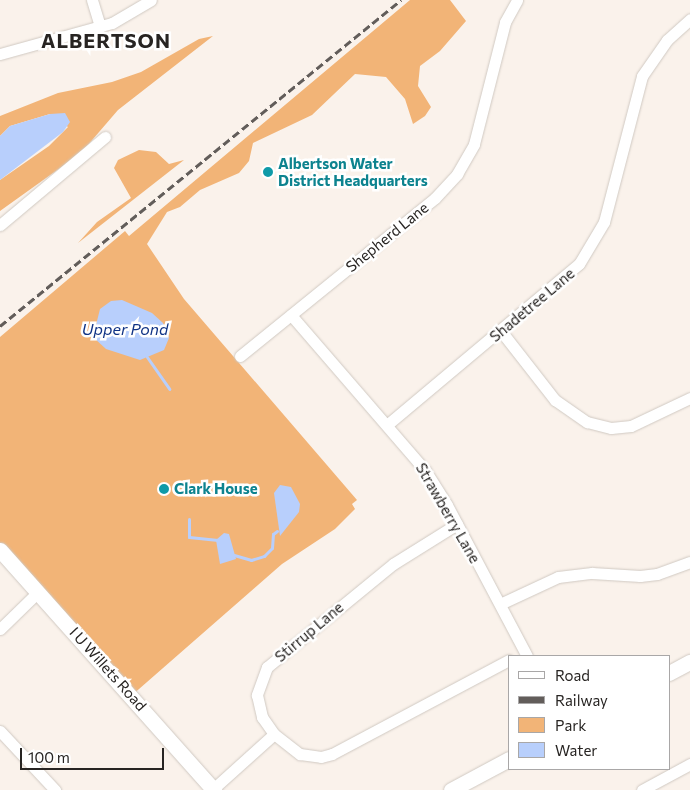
<!DOCTYPE html>
<style>
body{margin:0}
#map{position:relative;width:690px;height:790px;overflow:hidden;background:#faf2eb;font-family:Commissioner,sans-serif}
div>[style]{position:absolute}
[style*='--x']{left:calc(var(--x)*1px);top:calc(var(--y)*1px);width:calc(var(--w)*1px);rotate:calc(var(--a)*1deg)}
.green>*{inset:0;background:#f2b477}
.water>*{inset:0;background:#b8cffc}
.stream>*{height:3px;margin:-1.5px;padding:0 1.5px;transform-origin:1.5px;border-radius:1.5px;background:#b8cffc}
.roads{filter:drop-shadow(0 0 1px #d0c9c2) drop-shadow(0 0 1px #d0c9c2)}
.street>*{height:11px;margin:-5.5px;padding:0 5.5px;transform-origin:5.5px;border-radius:5.5px;background:#fff}
.secondary>*{height:15px;margin:-7.5px;padding:0 7.5px;transform-origin:7.5px;border-radius:7.5px;background:#fff}
.rail>*{height:3px;margin-top:-1.5px;transform-origin:0;background:repeating-linear-gradient(90deg,#625d5a 0 8px,transparent 0 12px)}
.dots>*{width:14px;height:14px;translate:-50% -50%;box-sizing:border-box;border:2px solid #fff;border-radius:50%}
span{translate:-50% -50%;white-space:nowrap;text-align:center;line-height:1.15;-webkit-text-stroke:5px #fff;paint-order:stroke}
.culture-label{font-size:15px;color:#0d838f;font-weight:700}
.left{translate:0 -50%;text-align:left}
.street-label{font-size:15px;color:#272422}
.water-label{font-size:16px;color:#103385;font-style:italic}
.district-label{font-size:20px;color:#272422;font-weight:700;letter-spacing:1px}
.legend{position:absolute;left:508px;top:655px;width:162px;height:115px;box-sizing:border-box;background:#fff;border:1px solid #a9a7a7;margin:0;padding:6px 9px;list-style:none;font-size:15px;color:#272422}
.legend li{display:flex;align-items:center;gap:10px;height:25px}
.legend b{width:25px;border:1px solid #a9a7a7}
.scale{position:absolute;left:20px;top:748px;width:144px;height:22px;box-sizing:border-box;border:2px solid #272422;border-top:0;padding-left:6px;font-size:15px;line-height:18px;white-space:nowrap;color:#272422;-webkit-text-stroke:4px #fff;paint-order:stroke}
</style>
<div id="map">
<div class="green">
<i style="clip-path:polygon(410px 0,450px 0,466px 21px,440px 51px,420px 66px,418px 86px,431px 107px,425px 116px,413px 124px,405px 99px,386px 77px,355px 74px,312px 115px,253px 143px,249px 161px,239px 173px,200px 190px,180px 207px,167px 212px,147px 244px,184px 299px,357px 500px,352px 504px,355px 509px,335px 529px,282px 564px,131px 696px,0 549px,0 337px,125px 231px,129px 236px)"></i>
<i style="clip-path:polygon(213px 36px,118px 110px,81px 153px,0 211px,0 180px,49px 146px,68px 127px,50px 114px,10px 126px,0 136px,0 116px,58px 93px,112px 82px,141px 72px,199px 39px)"></i>
<i style="clip-path:polygon(139px 150px,156px 152px,169px 164px,184px 160px,78px 243px,97px 222px,131px 198px,114px 168px,118px 160px)"></i>
</div>
<div class="water">
<i style="clip-path:polygon(65px 113px,70px 122px,63px 132px,0 180px,0 136px,10px 126px,50px 114px)"></i>
<i style="clip-path:polygon(122px 300px,152px 313px,163px 323px,169px 338px,164px 350px,140px 360px,106px 349px,93px 337px,100px 309px,111px 301px)"></i>
<i style="clip-path:polygon(280px 485px,291px 487px,300px 504px,299px 512px,280px 536px,274px 493px)"></i>
<i style="clip-path:polygon(224px 533px,229px 534px,236px 559px,220px 564px,216px 540px)"></i>
</div>
<div class="stream">
<i style="--x:147;--y:357;--w:39;--a:55"></i>
<i style="--x:189;--y:519;--w:18;--a:90"></i>
<i style="--x:189;--y:537;--w:29;--a:6"></i>
<i style="--x:234;--y:555;--w:18;--a:16"></i>
<i style="--x:251;--y:560;--w:14;--a:-17"></i>
<i style="--x:264;--y:556;--w:11;--a:-45"></i>
<i style="--x:272;--y:548;--w:14;--a:-86"></i>
<i style="--x:273;--y:534;--w:5;--a:-37"></i>
</div>
<div class="roads">
<div class="street">
<i style="--x:92;--y:0;--w:28;--a:73"></i>
<i style="--x:0;--y:54;--w:116;--a:-15.5"></i>
<i style="--x:112;--y:23;--w:45;--a:-30.5"></i>
<i style="--x:0;--y:225;--w:137;--a:-40"></i>
<i style="--x:291;--y:315;--w:205;--a:49.2"></i>
<i style="--x:425;--y:470;--w:41;--a:57.8"></i>
<i style="--x:447;--y:505;--w:171;--a:62.1"></i>
<i style="--x:501;--y:331;--w:88;--a:52"></i>
<i style="--x:555;--y:400;--w:39;--a:35"></i>
<i style="--x:587;--y:422;--w:25;--a:14"></i>
<i style="--x:611;--y:428;--w:20;--a:-6"></i>
<i style="--x:631;--y:426;--w:65;--a:-25.4"></i>
<i style="--x:240;--y:356;--w:251;--a:-39"></i>
<i style="--x:435;--y:198;--w:33;--a:-47"></i>
<i style="--x:457;--y:174;--w:34;--a:-60"></i>
<i style="--x:474;--y:144;--w:126;--a:-75.7"></i>
<i style="--x:505;--y:22;--w:25;--a:-61"></i>
<i style="--x:388;--y:424;--w:249;--a:-40"></i>
<i style="--x:579;--y:264;--w:49;--a:-59.2"></i>
<i style="--x:604;--y:222;--w:151;--a:-75.4"></i>
<i style="--x:642;--y:76;--w:44;--a:-55.2"></i>
<i style="--x:667;--y:40;--w:31;--a:-42"></i>
<i style="--x:457;--y:524;--w:75;--a:148"></i>
<i style="--x:393;--y:564;--w:163;--a:140.7"></i>
<i style="--x:267;--y:667;--w:30;--a:110"></i>
<i style="--x:257;--y:695;--w:23;--a:77"></i>
<i style="--x:262;--y:717;--w:21;--a:55"></i>
<i style="--x:274;--y:734;--w:33;--a:38"></i>
<i style="--x:300;--y:754;--w:21;--a:8"></i>
<i style="--x:321;--y:757;--w:11;--a:-15"></i>
<i style="--x:332;--y:754;--w:200;--a:-28"></i>
<i style="--x:500;--y:604;--w:64;--a:-25"></i>
<i style="--x:558;--y:577;--w:34;--a:-7"></i>
<i style="--x:592;--y:573;--w:48;--a:3.6"></i>
<i style="--x:640;--y:576;--w:17;--a:-7"></i>
<i style="--x:657;--y:574;--w:35;--a:-20"></i>
<i style="--x:0;--y:629;--w:53;--a:-44.2"></i>
<i style="--x:0;--y:731;--w:81;--a:47"></i>
<i style="--x:213;--y:789;--w:82;--a:-42"></i>
<i style="--x:642;--y:790;--w:55;--a:-28.4"></i>
</div>
<div class="secondary">
<i style="--x:0;--y:550;--w:322;--a:48.3"></i>
<i style="--x:669;--y:673;--w:24;--a:-28"></i>
<i style="--x:451;--y:790;--w:66;--a:-28.1"></i>
</div>
</div>
<div class="rail">
<i style="--x:0;--y:326;--w:517;--a:-39.11"></i>
</div>
<div class="dots">
<i style="left:268px;top:172px;background:#0f9aa8"></i>
<i style="left:164px;top:489px;background:#0f9aa8"></i>
</div>
<div class="culture-label">
<span class="left" style="left:278px;top:172px">Albertson Water<br>District Headquarters</span>
<span class="left" style="left:174px;top:489px">Clark House</span>
</div>
<div class="street-label">
<span style="left:387px;top:237px;rotate:-39deg">Shepherd Lane</span>
<span style="left:532px;top:305px;rotate:-40deg">Shadetree Lane</span>
<span style="left:448px;top:513px;rotate:60deg">Strawberry Lane</span>
<span style="left:309px;top:632px;rotate:-40deg">Stirrup Lane</span>
<span style="left:108px;top:669px;rotate:48deg">I U Willets Road</span>
</div>
<div class="water-label">
<span style="left:125px;top:329px">Upper Pond</span>
</div>
<div class="district-label">
<span style="left:106px;top:40px">ALBERTSON</span>
</div>
<ul class="legend">
<li><b style="height:6px;background:#fff"></b>Road</li>
<li><b style="height:6px;background:#625d5a"></b>Railway</li>
<li><b style="height:14px;background:#f2b477"></b>Park</li>
<li><b style="height:14px;background:#b8cffc"></b>Water</li>
</ul>
<div class="scale">100 m</div>
</div>
